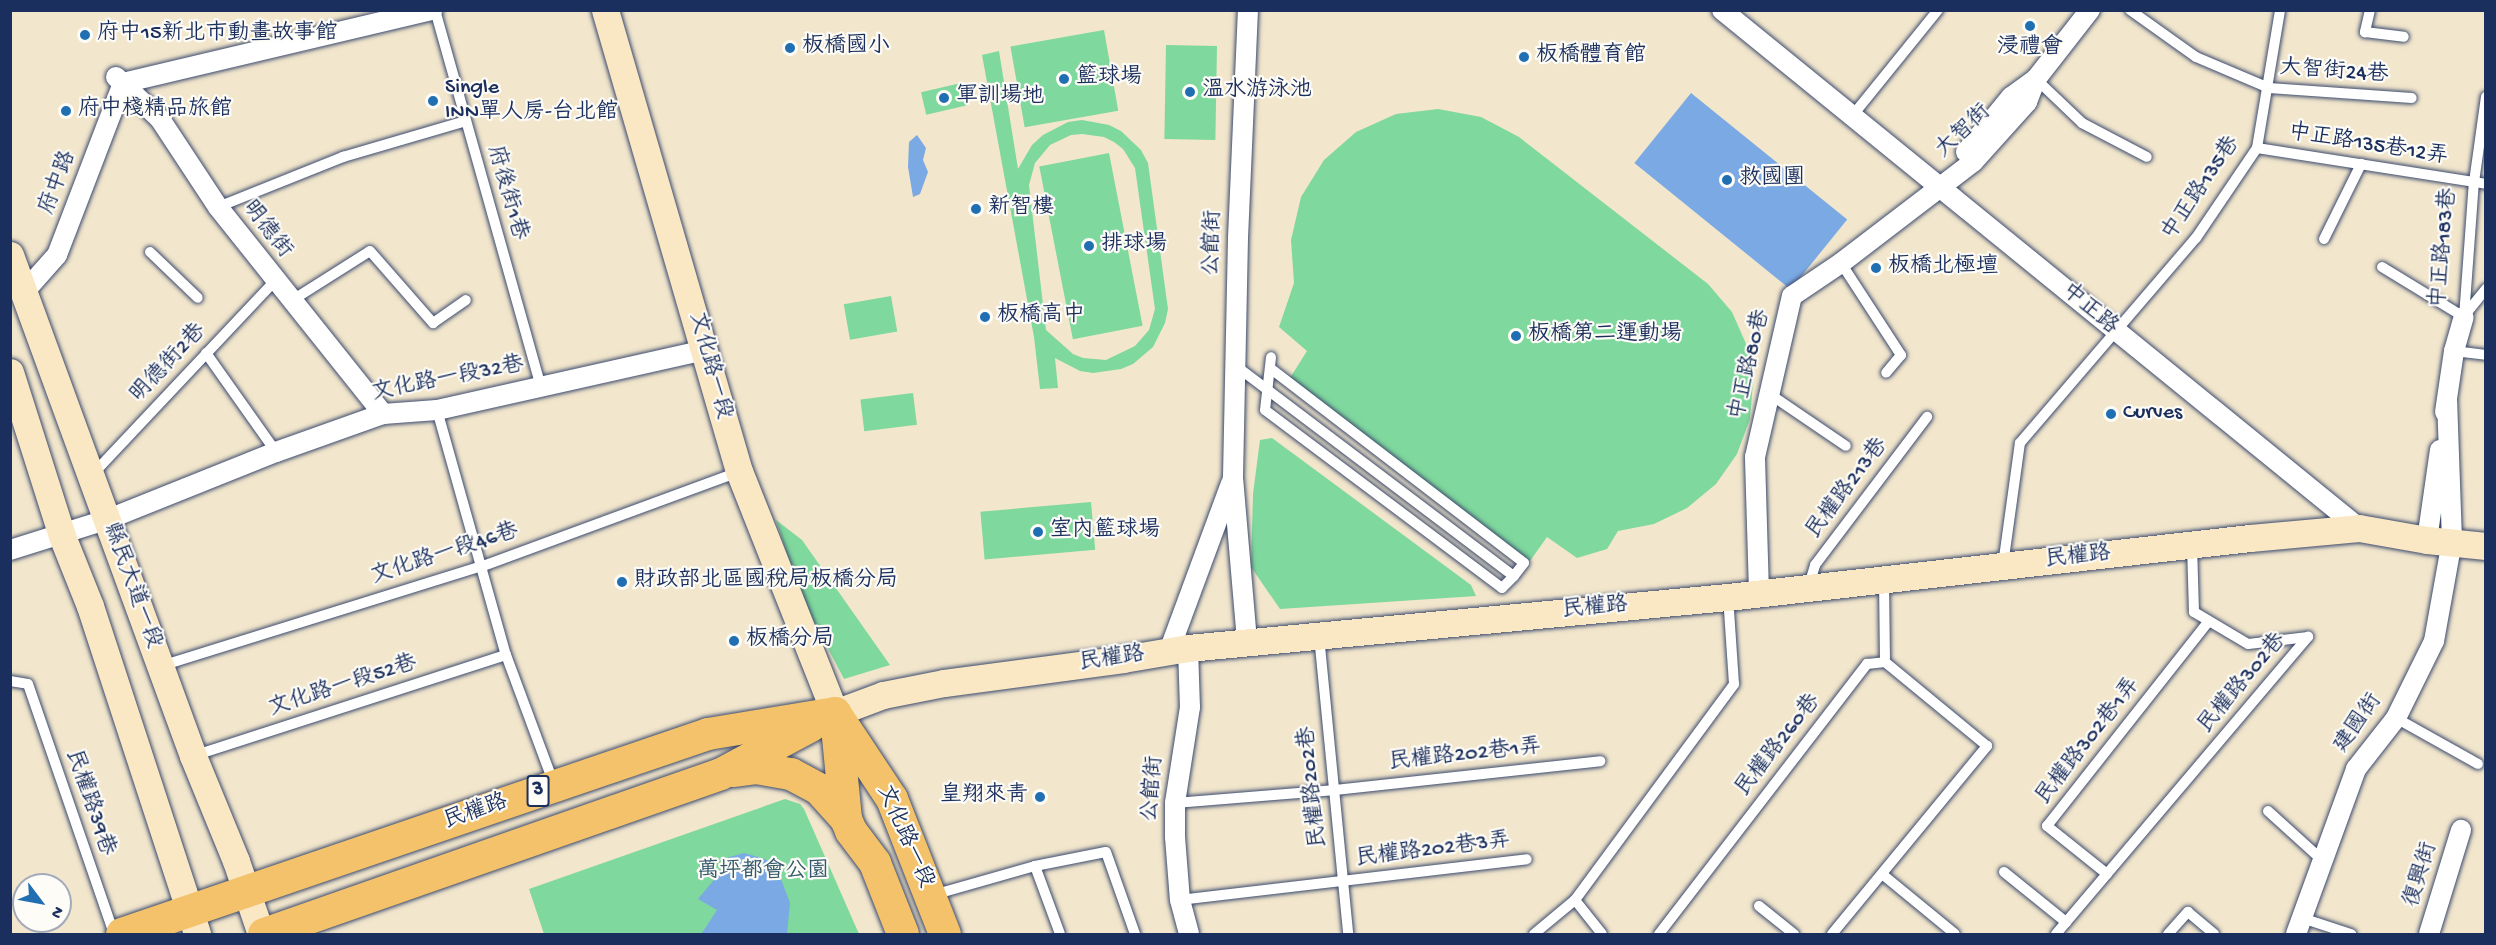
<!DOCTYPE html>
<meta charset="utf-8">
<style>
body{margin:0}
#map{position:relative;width:2496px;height:945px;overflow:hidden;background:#f2e6cc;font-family:"Gochi Hand","LXGW WenKai TC",sans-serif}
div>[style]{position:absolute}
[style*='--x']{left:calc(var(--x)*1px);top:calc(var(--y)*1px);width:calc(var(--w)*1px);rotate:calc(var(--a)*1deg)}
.green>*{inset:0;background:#7fd89d;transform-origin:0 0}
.water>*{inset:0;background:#7aa9e4;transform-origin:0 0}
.roads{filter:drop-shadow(0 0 2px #3b4a6e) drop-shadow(0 0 2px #3b4a6e)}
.lane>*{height:10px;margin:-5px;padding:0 5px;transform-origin:5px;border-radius:5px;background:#fff}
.street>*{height:20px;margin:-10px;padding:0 10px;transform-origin:10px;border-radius:10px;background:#fff}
.secondary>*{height:27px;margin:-13.5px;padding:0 13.5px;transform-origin:13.5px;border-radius:13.5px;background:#fae7c3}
.primary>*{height:32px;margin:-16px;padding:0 16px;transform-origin:16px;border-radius:16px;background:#f3c26a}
.dots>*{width:16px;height:16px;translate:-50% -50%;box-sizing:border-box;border:3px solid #fdfcf7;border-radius:50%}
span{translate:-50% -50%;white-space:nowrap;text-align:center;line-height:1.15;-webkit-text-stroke:4.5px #fdfcf7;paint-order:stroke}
.shield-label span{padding:2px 4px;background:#fdfcf7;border:2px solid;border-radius:4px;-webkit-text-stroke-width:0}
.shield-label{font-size:21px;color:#1b2f5e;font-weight:700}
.poi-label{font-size:22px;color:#1b2f5e}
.left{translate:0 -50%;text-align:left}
.right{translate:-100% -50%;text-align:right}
.street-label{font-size:22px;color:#1b2f5e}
.park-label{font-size:22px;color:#34596e}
.frame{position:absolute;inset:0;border:12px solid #1b2f5e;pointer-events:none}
.north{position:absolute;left:12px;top:873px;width:60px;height:60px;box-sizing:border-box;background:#fdfcf7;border:2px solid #a3aaba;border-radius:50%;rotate:122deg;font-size:16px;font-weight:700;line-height:24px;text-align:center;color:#1b2f5e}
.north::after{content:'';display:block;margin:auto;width:21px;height:27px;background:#1f6fb2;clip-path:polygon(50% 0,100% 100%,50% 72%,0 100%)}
</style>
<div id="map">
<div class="green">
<i style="left:1104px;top:30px;width:82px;height:95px;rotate:80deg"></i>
<i style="left:1166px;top:45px;width:51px;height:94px;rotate:1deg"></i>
<i style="clip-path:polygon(evenodd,999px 51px,1018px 169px,1032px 145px,1043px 135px,1068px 122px,1082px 120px,1109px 125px,1121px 131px,1141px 150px,1148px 163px,1168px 309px,1165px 323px,1153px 347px,1133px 364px,1121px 369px,1093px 373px,1080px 371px,1055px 358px,1058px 388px,1040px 389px,1034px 337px,982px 55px,999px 51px,1082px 134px,1104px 137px,1114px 142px,1123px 149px,1135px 168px,1155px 309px,1149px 330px,1135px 346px,1106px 360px,1083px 358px,1073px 354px,1046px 330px,1029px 185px,1035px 163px,1050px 145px,1071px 135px,1082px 134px)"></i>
<i style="left:961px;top:83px;width:23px;height:41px;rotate:77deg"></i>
<i style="clip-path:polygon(1438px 109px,1481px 117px,1519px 137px,1708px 284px,1732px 312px,1747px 346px,1753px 382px,1750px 419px,1737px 454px,1716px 484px,1687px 508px,1654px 524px,1618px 531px,1607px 549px,1577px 558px,1547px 537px,1530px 561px,1290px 378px,1307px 351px,1279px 327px,1294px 283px,1291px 240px,1301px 197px,1324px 160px,1356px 132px,1396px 114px)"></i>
<i style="left:1109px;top:153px;width:176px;height:71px;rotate:79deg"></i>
<i style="left:891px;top:296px;width:36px;height:48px;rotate:80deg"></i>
<i style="left:913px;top:393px;width:32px;height:53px;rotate:83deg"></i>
<i style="clip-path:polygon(1272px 438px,1471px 585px,1476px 596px,1280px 609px,1251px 567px,1253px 494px,1260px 440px)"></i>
<i style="left:1091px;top:502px;width:48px;height:111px;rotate:85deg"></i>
<i style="clip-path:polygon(776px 520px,802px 540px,890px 665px,844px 679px,801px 597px)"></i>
<i style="clip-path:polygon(785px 799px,800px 804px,804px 809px,859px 934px,544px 934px,529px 889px)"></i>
</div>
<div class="water">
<i style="left:1691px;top:93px;width:201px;height:90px;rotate:39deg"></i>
<i style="clip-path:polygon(917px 135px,926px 148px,923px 160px,928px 172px,920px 194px,913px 197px,908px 167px,909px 142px)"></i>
<i style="clip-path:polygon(744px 853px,765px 859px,778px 871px,790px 903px,787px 934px,702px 933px,717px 910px,698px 899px,718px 875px,726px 858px)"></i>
</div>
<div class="roads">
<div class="lane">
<i style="--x:435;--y:10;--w:392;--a:74.3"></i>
<i style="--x:2130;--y:10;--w:81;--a:35.5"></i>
<i style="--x:2196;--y:57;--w:79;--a:23"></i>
<i style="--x:2269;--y:88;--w:143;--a:4"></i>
<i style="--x:2370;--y:10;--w:23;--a:103"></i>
<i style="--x:2365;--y:32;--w:39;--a:7"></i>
<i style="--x:2036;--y:79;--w:64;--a:43.7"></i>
<i style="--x:2082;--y:123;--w:73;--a:27.6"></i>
<i style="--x:1853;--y:115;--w:135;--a:-51"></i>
<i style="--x:2257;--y:148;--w:232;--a:8.9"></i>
<i style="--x:218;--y:207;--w:135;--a:-21.8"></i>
<i style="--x:343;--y:157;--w:128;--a:-16.3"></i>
<i style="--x:2324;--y:239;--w:84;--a:-63.7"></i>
<i style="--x:150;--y:252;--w:66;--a:43.8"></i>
<i style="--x:1841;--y:263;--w:110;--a:56.9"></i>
<i style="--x:1901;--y:355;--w:23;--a:130"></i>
<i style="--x:2382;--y:267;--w:96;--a:31.4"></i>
<i style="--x:291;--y:301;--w:93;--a:-32.3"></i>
<i style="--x:370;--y:251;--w:96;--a:48.8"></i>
<i style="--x:433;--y:323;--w:40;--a:-34.9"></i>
<i style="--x:2464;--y:316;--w:35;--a:-51"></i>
<i style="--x:2464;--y:317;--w:135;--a:-85.8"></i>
<i style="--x:2474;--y:182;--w:86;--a:-82"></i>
<i style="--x:2454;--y:351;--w:32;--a:7"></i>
<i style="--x:206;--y:353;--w:121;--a:54.7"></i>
<i style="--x:1236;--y:366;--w:348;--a:37.1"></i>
<i style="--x:1270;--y:368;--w:320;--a:37.5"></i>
<i style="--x:1524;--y:563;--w:16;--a:128"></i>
<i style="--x:1514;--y:576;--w:17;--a:135"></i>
<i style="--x:1502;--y:588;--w:296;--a:-143.1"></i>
<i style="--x:1265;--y:410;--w:53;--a:-83.5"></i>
<i style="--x:1768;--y:393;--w:94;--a:34.2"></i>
<i style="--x:437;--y:410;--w:255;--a:74.3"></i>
<i style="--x:506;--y:655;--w:138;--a:69.6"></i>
<i style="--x:92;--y:475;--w:267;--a:-46.7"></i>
<i style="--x:2003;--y:565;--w:123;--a:-82.1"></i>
<i style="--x:2020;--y:443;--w:270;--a:-49.4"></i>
<i style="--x:2196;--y:238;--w:109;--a:-55.9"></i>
<i style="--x:2257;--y:148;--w:140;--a:-80.5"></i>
<i style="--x:1809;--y:585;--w:21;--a:-73"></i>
<i style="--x:1815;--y:565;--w:186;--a:-52.9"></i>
<i style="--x:1319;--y:636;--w:299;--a:84.4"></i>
<i style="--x:161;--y:666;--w:337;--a:-17.3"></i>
<i style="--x:483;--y:566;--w:273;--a:-20.2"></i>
<i style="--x:10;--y:681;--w:18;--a:9"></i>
<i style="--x:28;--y:684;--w:264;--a:71"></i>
<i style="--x:2396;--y:718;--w:94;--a:29.3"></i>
<i style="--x:193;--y:756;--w:329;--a:-17.9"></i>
<i style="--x:1175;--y:803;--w:161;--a:-4.6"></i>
<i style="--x:1335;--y:790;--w:267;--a:-6.2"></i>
<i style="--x:2268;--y:811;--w:73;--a:42.2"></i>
<i style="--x:1035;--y:866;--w:72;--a:69.8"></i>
<i style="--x:2004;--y:872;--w:80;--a:38.9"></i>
<i style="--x:1882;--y:874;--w:94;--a:39.4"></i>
<i style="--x:2107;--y:874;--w:77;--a:-141.3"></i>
<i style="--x:2047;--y:826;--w:261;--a:-51.7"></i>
<i style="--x:933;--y:895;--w:106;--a:-15.9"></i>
<i style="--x:1035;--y:866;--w:72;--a:-11.2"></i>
<i style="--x:1106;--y:852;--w:87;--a:70.5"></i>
<i style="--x:1180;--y:900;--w:349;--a:-6.7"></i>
<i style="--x:1575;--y:900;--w:43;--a:51.5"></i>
<i style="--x:1759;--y:906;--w:45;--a:38.7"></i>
<i style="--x:2302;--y:918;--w:52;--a:18.1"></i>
<i style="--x:1534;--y:934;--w:53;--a:-39.7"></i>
<i style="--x:1575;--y:900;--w:268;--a:-53.6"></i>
<i style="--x:1734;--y:684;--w:87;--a:-93.9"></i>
<i style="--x:1659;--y:934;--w:341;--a:-52.4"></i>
<i style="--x:1867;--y:664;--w:18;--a:-6"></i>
<i style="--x:1885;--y:662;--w:82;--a:-90.7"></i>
<i style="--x:1832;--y:934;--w:244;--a:-50.5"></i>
<i style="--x:1987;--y:746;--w:132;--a:-140.5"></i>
<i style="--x:2056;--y:934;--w:390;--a:-49.7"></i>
<i style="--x:2308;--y:637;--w:60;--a:173.3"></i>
<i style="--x:2248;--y:644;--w:63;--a:-149.3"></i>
<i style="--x:2194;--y:612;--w:67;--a:-91.7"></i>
<i style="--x:2168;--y:934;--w:30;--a:-48"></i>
<i style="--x:2188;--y:912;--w:34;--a:40"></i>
</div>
<div class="street">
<i style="--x:1722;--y:10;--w:821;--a:39.12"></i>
<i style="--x:116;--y:77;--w:61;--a:43.7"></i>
<i style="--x:160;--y:119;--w:105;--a:56.6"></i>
<i style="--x:218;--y:207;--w:265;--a:51.4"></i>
<i style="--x:1966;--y:152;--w:71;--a:-50.7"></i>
<i style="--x:2011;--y:97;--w:31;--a:-36"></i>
<i style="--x:2036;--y:79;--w:88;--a:-52"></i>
<i style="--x:25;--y:291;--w:48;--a:-48.4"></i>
<i style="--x:57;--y:255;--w:184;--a:-69"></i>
<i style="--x:123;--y:83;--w:318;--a:-13.3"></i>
<i style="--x:2445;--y:412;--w:62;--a:-81.6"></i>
<i style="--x:2454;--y:351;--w:35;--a:-74"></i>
<i style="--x:2427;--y:540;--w:91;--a:-81.8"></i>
<i style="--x:10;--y:550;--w:101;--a:-17.4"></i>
<i style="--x:106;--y:520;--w:183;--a:-21.8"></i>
<i style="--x:276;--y:452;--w:114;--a:-19.6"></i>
<i style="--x:383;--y:414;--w:54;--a:-4.2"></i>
<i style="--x:437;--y:410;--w:275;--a:-12.6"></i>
<i style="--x:1759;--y:593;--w:136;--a:-91.7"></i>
<i style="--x:1755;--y:457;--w:165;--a:-77.1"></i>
<i style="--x:1792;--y:296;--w:59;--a:-34"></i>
<i style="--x:1841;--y:263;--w:166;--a:-37.4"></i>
<i style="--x:1973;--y:162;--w:81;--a:-48"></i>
<i style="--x:2027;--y:102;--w:25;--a:-69"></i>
<i style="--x:1247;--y:641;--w:165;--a:-94.9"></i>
<i style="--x:1233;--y:477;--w:239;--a:-88.8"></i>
<i style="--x:1238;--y:238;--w:228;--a:-87.5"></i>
<i style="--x:1188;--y:648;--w:59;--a:88.1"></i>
<i style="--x:1190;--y:707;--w:97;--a:98.9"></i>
<i style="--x:1175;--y:803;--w:34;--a:90"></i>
<i style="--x:1175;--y:837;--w:63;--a:85.5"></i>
<i style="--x:1180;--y:900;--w:35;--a:75"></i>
<i style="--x:1169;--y:651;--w:179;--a:-69.7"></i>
<i style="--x:2296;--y:934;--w:176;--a:-70"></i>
<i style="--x:2356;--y:769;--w:65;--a:-51.9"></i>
<i style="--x:2396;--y:718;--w:86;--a:-63.7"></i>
<i style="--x:2434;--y:641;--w:102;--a:-79.8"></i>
<i style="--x:2452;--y:541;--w:140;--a:-92"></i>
<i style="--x:2429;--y:934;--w:109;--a:-72.9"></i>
</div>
<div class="secondary">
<i style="--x:605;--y:10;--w:480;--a:73.8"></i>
<i style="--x:739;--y:471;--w:260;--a:68.4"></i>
<i style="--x:835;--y:713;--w:51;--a:-20.6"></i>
<i style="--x:883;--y:695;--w:62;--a:-11.1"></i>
<i style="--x:944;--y:683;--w:181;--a:-7.6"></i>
<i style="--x:1123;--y:659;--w:66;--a:-9.6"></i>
<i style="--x:1188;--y:648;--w:542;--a:-5.4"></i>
<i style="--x:1728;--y:597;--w:525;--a:-6.45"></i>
<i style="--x:2250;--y:538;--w:109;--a:-5.2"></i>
<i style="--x:2359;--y:528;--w:69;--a:10"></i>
<i style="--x:2427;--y:540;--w:59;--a:5.8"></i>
<i style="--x:10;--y:255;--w:533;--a:69.93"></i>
<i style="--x:193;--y:756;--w:113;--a:67.7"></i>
<i style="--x:236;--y:861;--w:77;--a:71.1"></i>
<i style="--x:10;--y:372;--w:172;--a:72.4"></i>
<i style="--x:62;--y:536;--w:75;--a:68.2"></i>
<i style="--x:90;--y:606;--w:345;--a:71.9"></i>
</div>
<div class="primary">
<i style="--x:835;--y:713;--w:103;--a:56.5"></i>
<i style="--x:892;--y:799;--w:145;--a:68.6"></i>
<i style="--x:836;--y:717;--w:102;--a:84.4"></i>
<i style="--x:846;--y:819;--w:13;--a:67"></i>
<i style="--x:851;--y:831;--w:40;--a:53"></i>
<i style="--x:875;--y:863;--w:76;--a:68.5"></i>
<i style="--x:733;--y:771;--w:23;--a:-7"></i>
<i style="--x:756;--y:768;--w:36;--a:10"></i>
<i style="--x:791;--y:774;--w:32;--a:28"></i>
<i style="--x:819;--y:789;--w:40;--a:48"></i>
<i style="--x:122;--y:934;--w:619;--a:-18.84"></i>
<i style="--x:708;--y:734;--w:129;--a:-9.4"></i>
<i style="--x:264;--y:934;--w:484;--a:-19.3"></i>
<i style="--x:721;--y:774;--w:102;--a:-28.1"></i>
</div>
</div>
<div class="dots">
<i style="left:2030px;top:26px;background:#1f6fb2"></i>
<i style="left:85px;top:35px;background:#1f6fb2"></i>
<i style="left:790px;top:48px;background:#1f6fb2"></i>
<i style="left:1524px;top:57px;background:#1f6fb2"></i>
<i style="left:1064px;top:79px;background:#1f6fb2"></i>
<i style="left:1190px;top:92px;background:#1f6fb2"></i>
<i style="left:944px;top:98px;background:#1f6fb2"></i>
<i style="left:433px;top:101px;background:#1f6fb2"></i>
<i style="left:66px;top:111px;background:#1f6fb2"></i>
<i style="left:1727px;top:180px;background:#1f6fb2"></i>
<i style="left:976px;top:209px;background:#1f6fb2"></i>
<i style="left:1089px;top:246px;background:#1f6fb2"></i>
<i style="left:1876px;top:268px;background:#1f6fb2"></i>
<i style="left:985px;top:317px;background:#1f6fb2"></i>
<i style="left:1516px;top:336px;background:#1f6fb2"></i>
<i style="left:2111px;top:414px;background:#1f6fb2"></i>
<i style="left:1038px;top:532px;background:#1f6fb2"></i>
<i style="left:622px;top:582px;background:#1f6fb2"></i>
<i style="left:734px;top:641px;background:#1f6fb2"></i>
<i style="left:1040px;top:797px;background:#1f6fb2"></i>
</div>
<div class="shield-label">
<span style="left:538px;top:791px">3</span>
</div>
<div class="poi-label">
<span class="left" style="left:97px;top:35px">府中15新北市動畫故事館</span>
<span class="left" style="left:802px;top:48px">板橋國小</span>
<span style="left:2030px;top:49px">浸禮會</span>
<span class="left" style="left:1536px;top:57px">板橋體育館</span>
<span class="left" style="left:1076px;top:79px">籃球場</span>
<span class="left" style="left:445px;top:101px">Single<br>INN單人房-台北館</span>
<span class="left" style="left:1202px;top:92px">溫水游泳池</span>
<span class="left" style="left:956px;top:98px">軍訓場地</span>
<span class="left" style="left:78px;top:111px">府中棧精品旅館</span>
<span class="left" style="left:1739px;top:180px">救國團</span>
<span class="left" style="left:988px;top:209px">新智樓</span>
<span class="left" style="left:1101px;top:246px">排球場</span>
<span class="left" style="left:1888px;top:268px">板橋北極壇</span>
<span class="left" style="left:997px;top:317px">板橋高中</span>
<span class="left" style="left:1528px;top:336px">板橋第二運動場</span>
<span class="left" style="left:2123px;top:414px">Curves</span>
<span class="left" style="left:1050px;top:532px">室內籃球場</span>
<span class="left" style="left:634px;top:582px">財政部北區國稅局板橋分局</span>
<span class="left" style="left:746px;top:641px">板橋分局</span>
<span class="right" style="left:1028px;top:797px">皇翔來青</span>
</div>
<div class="street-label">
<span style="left:2334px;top:73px;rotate:4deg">大智街24巷</span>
<span style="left:1964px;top:132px;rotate:-43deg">大智街</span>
<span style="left:2368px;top:146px;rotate:9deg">中正路135巷12弄</span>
<span style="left:59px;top:183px;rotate:-69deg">府中路</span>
<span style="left:2202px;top:189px;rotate:-56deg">中正路135巷</span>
<span style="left:506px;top:193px;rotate:74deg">府後街1巷</span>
<span style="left:266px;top:230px;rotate:52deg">明德街</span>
<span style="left:1214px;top:243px;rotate:-88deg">公館街</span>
<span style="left:2445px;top:248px;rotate:-85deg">中正路183巷</span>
<span style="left:2089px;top:310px;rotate:40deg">中正路</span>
<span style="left:169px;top:364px;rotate:-47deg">明德街2巷</span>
<span style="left:1751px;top:365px;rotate:-77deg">中正路80巷</span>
<span style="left:709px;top:366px;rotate:75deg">文化路一段</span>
<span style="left:448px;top:380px;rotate:-11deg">文化路一段32巷</span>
<span style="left:1848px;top:489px;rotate:-53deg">民權路213巷</span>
<span style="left:445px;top:555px;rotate:-18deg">文化路一段46巷</span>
<span style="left:2078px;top:558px;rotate:-6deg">民權路</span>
<span style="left:131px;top:586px;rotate:70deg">縣民大道一段</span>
<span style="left:1595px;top:609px;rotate:-5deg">民權路</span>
<span style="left:1112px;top:660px;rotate:-8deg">民權路</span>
<span style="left:2243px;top:684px;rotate:-50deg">民權路302巷</span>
<span style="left:343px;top:687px;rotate:-18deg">文化路一段52巷</span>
<span style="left:2359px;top:724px;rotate:-55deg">建國街</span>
<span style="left:2089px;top:742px;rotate:-52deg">民權路302巷1弄</span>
<span style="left:1779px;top:746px;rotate:-52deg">民權路260巷</span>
<span style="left:1465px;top:756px;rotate:-6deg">民權路202巷1弄</span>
<span style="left:1314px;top:787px;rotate:-96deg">民權路202巷</span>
<span style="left:1154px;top:789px;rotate:-85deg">公館街</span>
<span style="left:89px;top:803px;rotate:71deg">民權路39巷</span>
<span style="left:476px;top:813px;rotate:-19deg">民權路</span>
<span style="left:904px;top:837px;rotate:66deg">文化路一段</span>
<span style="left:1433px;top:851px;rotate:-7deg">民權路202巷3弄</span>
<span style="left:2422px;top:875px;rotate:-73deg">復興街</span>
</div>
<div class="park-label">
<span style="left:763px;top:873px">萬坪都會公園</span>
</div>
<div class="frame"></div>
<div class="north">N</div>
</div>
